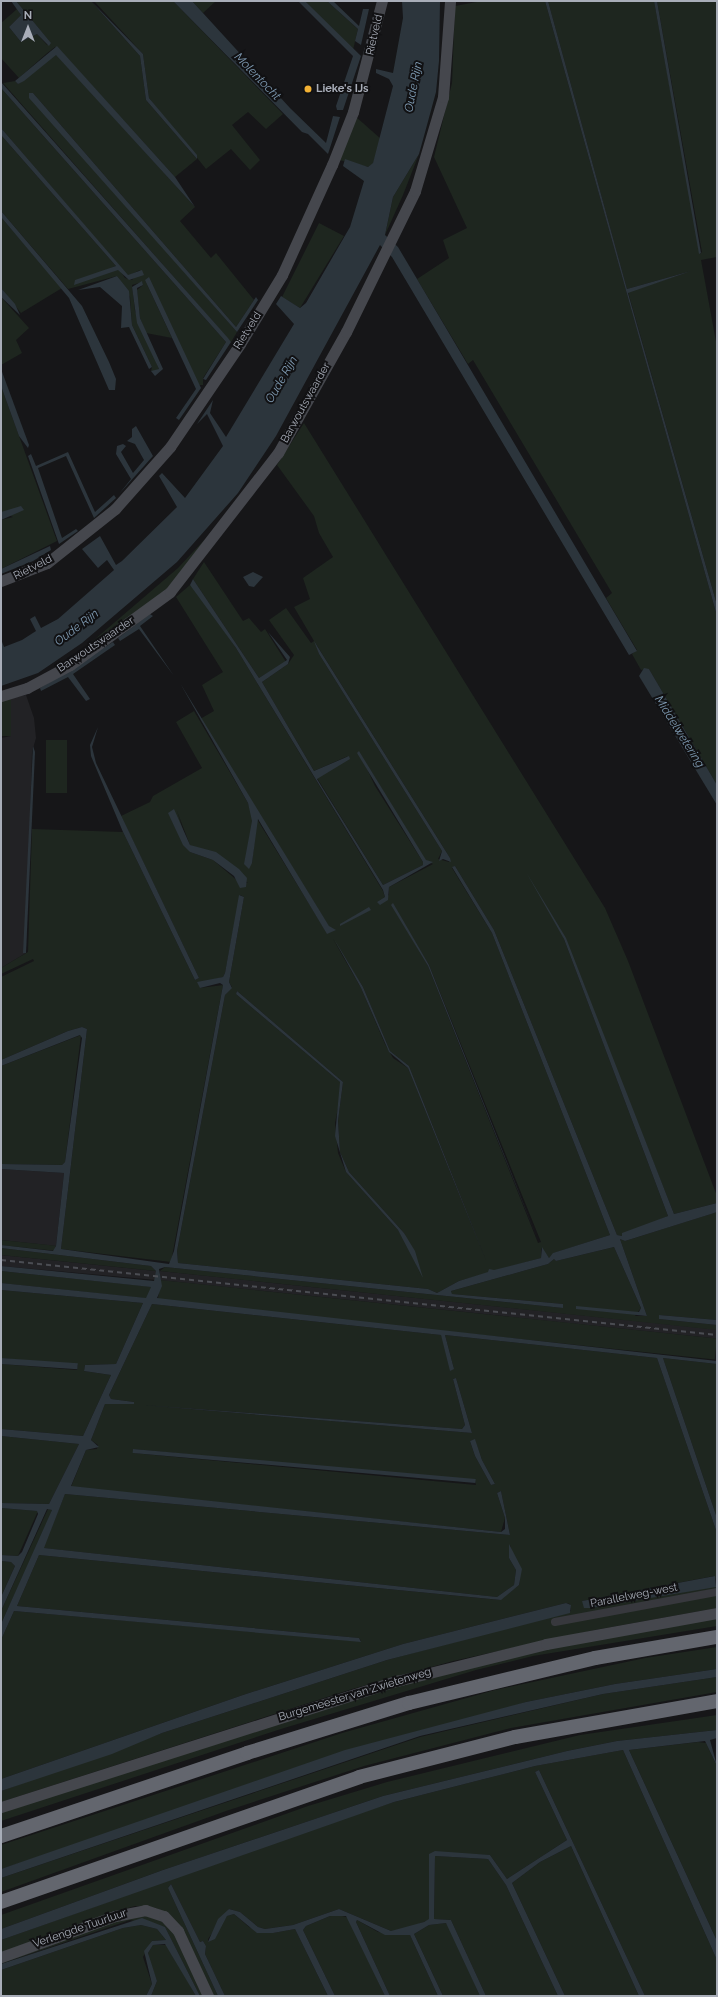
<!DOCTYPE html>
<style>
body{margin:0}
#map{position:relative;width:718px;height:1997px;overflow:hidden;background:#161618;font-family:Raleway,sans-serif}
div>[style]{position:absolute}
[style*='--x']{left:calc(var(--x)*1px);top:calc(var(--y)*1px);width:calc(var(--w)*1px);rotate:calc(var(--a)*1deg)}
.built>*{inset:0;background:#222225;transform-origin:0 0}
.green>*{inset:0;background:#1e261f;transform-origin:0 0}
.water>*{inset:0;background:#2c353c;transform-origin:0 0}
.street>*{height:8px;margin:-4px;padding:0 4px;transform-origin:4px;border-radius:4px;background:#37383d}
.secondary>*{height:11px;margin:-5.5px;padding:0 5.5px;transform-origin:5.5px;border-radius:5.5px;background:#45474d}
.highway>*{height:14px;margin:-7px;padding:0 7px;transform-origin:7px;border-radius:7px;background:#63666e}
.rail>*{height:2px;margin-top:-1px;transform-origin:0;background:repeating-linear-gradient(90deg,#4a4c52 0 5px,transparent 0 9px)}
.dots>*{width:11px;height:11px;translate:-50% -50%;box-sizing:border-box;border:2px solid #111113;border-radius:50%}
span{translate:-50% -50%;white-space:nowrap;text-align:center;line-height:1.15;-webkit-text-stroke:4px #111113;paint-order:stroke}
.street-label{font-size:11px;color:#a8adb8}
.poi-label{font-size:11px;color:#a8adb8;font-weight:700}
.left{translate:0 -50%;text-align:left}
.water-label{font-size:12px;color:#7f9bb3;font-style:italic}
.frame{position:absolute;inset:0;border:2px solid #a8adb8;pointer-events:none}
.north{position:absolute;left:8px;top:8px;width:40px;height:40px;-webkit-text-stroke:3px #111113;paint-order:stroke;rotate:0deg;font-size:11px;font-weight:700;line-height:16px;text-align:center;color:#a8adb8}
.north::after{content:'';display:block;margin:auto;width:14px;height:18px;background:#a8adb8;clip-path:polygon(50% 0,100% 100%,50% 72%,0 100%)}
</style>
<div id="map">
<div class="built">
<i style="clip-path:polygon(26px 695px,34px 718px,36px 738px,32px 752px,26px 953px,1px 968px,1px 738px,11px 736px,11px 698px)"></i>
<i style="clip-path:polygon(1px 1169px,64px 1173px,56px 1246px,1px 1240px)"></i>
<i style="clip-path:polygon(1px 1255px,156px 1271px,156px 1280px,1px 1266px)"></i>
<i style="left:160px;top:1271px;width:560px;height:9px;rotate:6deg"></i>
</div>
<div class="green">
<i style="clip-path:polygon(16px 1px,91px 1px,140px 56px,146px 100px,197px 159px,175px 177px,58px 48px,55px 47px,46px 54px,19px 78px,1px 58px,1px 23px,17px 9px,21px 15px,9px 27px,21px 42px,37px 34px,47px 45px,50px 42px)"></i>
<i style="clip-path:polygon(94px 1px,173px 1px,283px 114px,266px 129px,248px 112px,232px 125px,260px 160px,250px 170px,231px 149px,206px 169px,149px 98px,143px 54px)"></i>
<i style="clip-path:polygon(192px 1px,216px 1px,203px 13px)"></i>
<i style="clip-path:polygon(305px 1px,327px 1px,358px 29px,353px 50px)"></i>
<i style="clip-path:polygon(482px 1px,545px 1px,717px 616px,717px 785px,649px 669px,641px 670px,632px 654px,637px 650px,606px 598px,612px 593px,473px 360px,468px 364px,417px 279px,449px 258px,443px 240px,467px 228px,434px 157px,452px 83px,455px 6px)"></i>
<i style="clip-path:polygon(548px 1px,654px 1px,700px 254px,702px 252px,657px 1px,717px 1px,717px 257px,701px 260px,717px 347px,717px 605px,628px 292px,691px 271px,627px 289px)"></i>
<i style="clip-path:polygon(56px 54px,195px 207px,180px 221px,211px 258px,216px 253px,254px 300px,236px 327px,33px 93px,29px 94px,237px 332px,231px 342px,3px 83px,15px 81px,18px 84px)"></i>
<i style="clip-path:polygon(1px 88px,226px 342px,203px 378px,203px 385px,199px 385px,145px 280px,172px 338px,146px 333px,140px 318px,137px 290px,143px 285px,142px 282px,132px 285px,135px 311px,159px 369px,155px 372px,151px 371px,152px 367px,132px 325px,130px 297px,117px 276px,68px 289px,1px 211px,1px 135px,116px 266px,77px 282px,119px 269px,125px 278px,132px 280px,140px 270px,128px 276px,1px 128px)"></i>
<i style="clip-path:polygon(355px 116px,381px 139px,373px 164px,368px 167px,339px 160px)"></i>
<i style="clip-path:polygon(419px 154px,403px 195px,385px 235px,393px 197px)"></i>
<i style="clip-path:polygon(1px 217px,62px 288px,21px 313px,1px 288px)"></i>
<i style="clip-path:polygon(319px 223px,344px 236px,300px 308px,282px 297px)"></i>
<i style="clip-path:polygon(1px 297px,29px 328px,16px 340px,22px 353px,1px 365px)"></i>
<i style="clip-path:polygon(1px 386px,57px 541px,1px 569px,1px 520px,13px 517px,1px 512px)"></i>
<i style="clip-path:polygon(evenodd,304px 423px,605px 908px,628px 961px,717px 1196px,717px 1203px,674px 1214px,558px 923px,668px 1216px,622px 1236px,617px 1235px,494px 930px,455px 866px,452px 868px,492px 933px,610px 1235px,554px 1253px,549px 1258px,541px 1248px,541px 1258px,459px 1281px,437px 1293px,428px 1289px,178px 1263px,177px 1251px,225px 995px,232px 987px,229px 982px,244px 897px,240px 895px,225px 973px,223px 977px,200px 983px,200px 988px,223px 985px,171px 1262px,61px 1249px,87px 1029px,82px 1027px,68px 1031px,1px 1060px,1px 977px,34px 961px,33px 959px,1px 974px,1px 968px,28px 952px,32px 829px,123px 832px,195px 980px,199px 978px,121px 816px,150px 802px,153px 796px,202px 768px,176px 722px,194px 711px,248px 803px,252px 815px,252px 863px,257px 819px,327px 933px,330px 928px,200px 719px,214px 711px,202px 685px,223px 672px,176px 597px,190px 585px,193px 586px,236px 648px,383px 891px,385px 897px,377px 902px,389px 895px,389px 887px,433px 864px,426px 861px,359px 752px,375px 786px,423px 862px,423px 865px,383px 885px,317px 778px,348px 756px,314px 771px,262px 682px,288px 664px,294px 655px,269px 620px,286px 608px,311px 643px,314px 641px,294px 607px,310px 599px,303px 578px,333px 557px,319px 533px,314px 516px,277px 465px,304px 423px,316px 644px,450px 858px,449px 862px,438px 859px,442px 851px,319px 654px,316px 644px,304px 423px,177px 811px,190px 845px,248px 883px,239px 882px,213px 860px,190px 852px,177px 811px,304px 423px,391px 903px,429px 965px,541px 1242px,538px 1243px,428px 966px,391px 903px,304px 423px,333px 939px,363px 987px,390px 1051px,409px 1066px,487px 1263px,408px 1068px,393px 1058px,385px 1044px,361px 988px,333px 939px,304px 423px,237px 991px,343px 1082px,338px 1121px,340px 1152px,349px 1172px,404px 1233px,421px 1276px,412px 1252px,398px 1230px,346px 1172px,338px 1153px,335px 1123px,341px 1093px,340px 1082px,236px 994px,237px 991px)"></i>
<i style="clip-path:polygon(206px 538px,166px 591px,73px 658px,178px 568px)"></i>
<i style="clip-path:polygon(204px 562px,243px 621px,249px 618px,261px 632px,265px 629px,286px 662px,259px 678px,193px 579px)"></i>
<i style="left:11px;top:698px;width:38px;height:10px;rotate:90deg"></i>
<i style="left:46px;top:740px;width:21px;height:53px"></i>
<i style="clip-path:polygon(81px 1035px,65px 1162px,62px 1165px,1px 1164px,1px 1066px)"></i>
<i style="clip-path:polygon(717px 1212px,717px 1320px,659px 1315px,659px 1319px,717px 1325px,717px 1330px,160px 1271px,165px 1267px,563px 1308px,563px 1304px,452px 1294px,451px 1291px,548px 1264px,554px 1259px,556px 1261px,614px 1247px,641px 1308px,635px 1316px,647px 1316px,620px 1239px,625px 1241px)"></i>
<i style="left:1px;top:1240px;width:55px;height:5px;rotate:6deg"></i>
<i style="clip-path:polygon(1px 1248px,151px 1266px,156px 1271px,1px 1255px)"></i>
<i style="left:1px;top:1271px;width:151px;height:12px;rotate:6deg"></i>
<i style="left:160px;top:1280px;width:560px;height:21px;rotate:6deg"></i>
<i style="clip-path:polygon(1px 1290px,143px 1303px,116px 1364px,85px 1365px,84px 1371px,111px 1375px,83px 1436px,1px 1429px,1px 1364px,77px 1370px,78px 1365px,1px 1358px)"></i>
<i style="clip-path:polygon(evenodd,152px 1304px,441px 1335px,454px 1369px,445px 1335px,657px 1358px,717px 1533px,717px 1581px,714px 1576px,582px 1601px,591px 1608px,717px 1586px,717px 1608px,595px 1630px,453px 1661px,352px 1689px,1px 1802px,1px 1791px,162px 1733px,387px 1660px,571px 1611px,570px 1604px,566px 1603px,403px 1644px,243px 1695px,1px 1779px,1px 1640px,14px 1611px,361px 1641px,359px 1638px,17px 1606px,39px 1555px,500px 1600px,519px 1585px,520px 1578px,510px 1545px,509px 1558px,516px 1570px,514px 1585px,497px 1597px,43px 1548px,65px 1494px,510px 1535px,501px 1491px,497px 1493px,505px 1518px,501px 1532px,71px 1487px,86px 1450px,97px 1449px,98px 1445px,91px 1440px,105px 1404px,134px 1402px,111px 1399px,109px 1395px,152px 1304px,456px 1378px,472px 1433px,143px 1405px,462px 1429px,465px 1425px,453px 1379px,456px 1378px,152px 1304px,475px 1440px,482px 1460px,495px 1484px,491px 1485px,475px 1456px,470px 1441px,475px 1440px,152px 1304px,133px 1449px,475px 1481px,476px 1485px,133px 1453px,133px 1449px)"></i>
<i style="clip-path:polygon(663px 1358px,717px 1364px,717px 1518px)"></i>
<i style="clip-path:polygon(1px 1436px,79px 1444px,49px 1504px,1px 1503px)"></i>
<i style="clip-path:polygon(1px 1508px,38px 1511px,18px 1556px,1px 1555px)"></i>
<i style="clip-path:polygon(48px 1509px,52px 1510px,50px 1518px,1px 1624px,1px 1611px)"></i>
<i style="clip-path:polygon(1px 1561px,11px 1562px,15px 1566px,1px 1597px)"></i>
<i style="clip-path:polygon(717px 1618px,717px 1626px,533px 1656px,476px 1670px,281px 1729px,1px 1821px,1px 1812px,411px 1682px,561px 1646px)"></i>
<i style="clip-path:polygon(717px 1647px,717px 1669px,615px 1684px,526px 1702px,1px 1869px,1px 1845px,342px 1733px,495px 1690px,645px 1658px)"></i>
<i style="clip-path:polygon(717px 1677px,717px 1692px,511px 1728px,364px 1766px,226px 1811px,1px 1892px,1px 1878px,420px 1737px,603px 1694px)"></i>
<i style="clip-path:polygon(717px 1715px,717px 1730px,617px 1741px,567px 1751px,383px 1796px,163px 1870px,1px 1929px,1px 1915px,308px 1806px,387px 1782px,580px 1735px)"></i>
<i style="clip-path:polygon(698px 1742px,706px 1743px,717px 1766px,717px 1941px,629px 1750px)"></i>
<i style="clip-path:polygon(623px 1750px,717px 1960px,717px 1996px,645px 1996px,539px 1770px,535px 1772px,567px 1840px,507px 1879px,490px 1855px,429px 1854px,429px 1920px,403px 1930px,391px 1931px,339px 1909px,293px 1925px,265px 1929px,258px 1927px,240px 1912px,229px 1909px,208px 1939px,208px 1942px,227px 1916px,234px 1914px,249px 1927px,273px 1933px,295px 1929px,328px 1996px,225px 1996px,205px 1954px,206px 1946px,203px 1941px,200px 1942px,171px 1884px,168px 1888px,218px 1996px,213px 1996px,164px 1912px,156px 1908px,135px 1906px,124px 1909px,1px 1953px,1px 1940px,323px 1825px,394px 1802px,535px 1766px)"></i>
<i style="clip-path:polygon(571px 1846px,639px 1996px,565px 1996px,512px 1883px,540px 1862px)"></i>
<i style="clip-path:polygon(435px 1856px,488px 1859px,506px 1885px,558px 1996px,486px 1996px,451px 1920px,434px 1919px)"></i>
<i style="clip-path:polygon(335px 1914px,350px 1918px,385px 1996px,335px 1996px,303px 1930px,306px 1926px)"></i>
<i style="clip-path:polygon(143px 1915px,160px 1920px,174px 1933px,204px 1996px,200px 1996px,165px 1927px,130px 1920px,1px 1964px,1px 1961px,123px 1918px)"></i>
<i style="clip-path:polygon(357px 1920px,378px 1932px,410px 1935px,438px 1996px,390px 1996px,356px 1922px)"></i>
<i style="clip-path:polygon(446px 1923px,450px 1927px,480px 1996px,443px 1996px,414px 1934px,429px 1925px)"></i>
<i style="clip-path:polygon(141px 1925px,157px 1929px,166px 1940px,152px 1941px,143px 1957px,152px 1984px,146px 1996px,1px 1996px,1px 1970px,123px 1928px)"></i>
<i style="clip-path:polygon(153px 1945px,168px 1945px,196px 1996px,151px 1996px,157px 1981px,149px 1959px,148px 1953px)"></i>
</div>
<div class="water">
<i style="clip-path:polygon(11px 1px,16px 1px,32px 20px,51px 43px,49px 46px,37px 34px,21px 42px,9px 27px,21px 15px)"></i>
<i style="clip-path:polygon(91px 1px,143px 54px,149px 98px,197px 155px,197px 159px,146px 100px,140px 56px)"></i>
<i style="clip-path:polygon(173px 1px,192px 1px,290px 108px,326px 143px,333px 116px,340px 117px,328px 154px,308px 134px,302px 132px)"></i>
<i style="clip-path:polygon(298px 1px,305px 1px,361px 56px,343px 110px,337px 110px,336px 106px,353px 56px)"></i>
<i style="clip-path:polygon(327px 1px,333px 1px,359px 26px,363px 9px,369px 9px,361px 45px,355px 41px,358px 29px)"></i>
<i style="clip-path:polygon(402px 1px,440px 1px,439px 61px,436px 92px,424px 136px,419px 154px,393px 197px,385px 235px,398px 247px,417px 279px,637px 651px,629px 655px,392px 257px,380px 245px,276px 436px,238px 493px,177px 562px,82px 643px,38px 673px,1px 686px,1px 639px,4px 647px,22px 640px,36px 631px,30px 619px,35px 616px,41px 628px,58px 619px,114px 570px,107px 560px,98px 568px,82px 549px,100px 536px,116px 565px,122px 561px,177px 507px,159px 476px,162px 473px,185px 498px,223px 446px,207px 414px,197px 424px,213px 400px,210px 413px,226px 437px,294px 324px,276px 304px,281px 296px,300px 308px,306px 303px,350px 227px,364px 181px,343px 166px,345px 159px,368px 167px,373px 163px,393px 86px,389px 79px,376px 73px,376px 69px,393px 73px,403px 18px)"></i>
<i style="clip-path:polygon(545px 1px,548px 1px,627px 289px,691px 271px,628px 293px,717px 605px,717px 616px)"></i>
<i style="clip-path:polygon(654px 1px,657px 1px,701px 253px,699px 254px)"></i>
<i style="clip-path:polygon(57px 46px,175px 177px,195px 207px,56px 55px,24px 81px,18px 84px,15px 81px)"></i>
<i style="clip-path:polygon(1px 82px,228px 338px,231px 342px,206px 380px,203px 379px,226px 342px,1px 88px)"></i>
<i style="clip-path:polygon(29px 93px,33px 93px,236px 327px,256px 297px,258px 300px,237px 332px,29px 98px)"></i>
<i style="clip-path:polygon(1px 128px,128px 275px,142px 270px,144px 275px,129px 280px,118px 270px,74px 285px,75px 280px,116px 266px,1px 135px)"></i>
<i style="clip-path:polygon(1px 211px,82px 306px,109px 362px,116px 379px,115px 390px,109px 390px,69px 298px,1px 217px)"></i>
<i style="clip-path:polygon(117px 276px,129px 291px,132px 325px,152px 367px,149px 369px,129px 327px,121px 328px,122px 306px,100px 287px,78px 290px)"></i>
<i style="clip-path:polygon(149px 277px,201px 388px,179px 420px,176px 418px,196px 389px,145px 280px)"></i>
<i style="clip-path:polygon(142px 281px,143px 285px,137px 288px,140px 318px,163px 369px,155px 376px,151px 371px,159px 369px,137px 323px,132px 287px)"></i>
<i style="clip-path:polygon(1px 288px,15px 304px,20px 315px,1px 297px)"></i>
<i style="clip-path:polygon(1px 369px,29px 445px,28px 448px,19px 436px,1px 386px)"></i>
<i style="clip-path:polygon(136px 426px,153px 456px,119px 494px,131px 479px,116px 454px,117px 446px,123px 444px,126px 446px,121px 452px,133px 473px,144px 460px,135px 444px,127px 441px,132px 437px,132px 429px)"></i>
<i style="clip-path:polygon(68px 452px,95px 512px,114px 495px,116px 498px,94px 518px,66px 456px,38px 468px,62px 538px,76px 529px,78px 531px,59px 544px,28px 456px,31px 454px,36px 466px)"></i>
<i style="clip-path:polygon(21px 506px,24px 510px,1px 520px,1px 512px)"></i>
<i style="clip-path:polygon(50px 546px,51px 550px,33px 561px,1px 574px,1px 569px)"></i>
<i style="clip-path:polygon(253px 572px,263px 577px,254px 587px,249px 586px,243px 577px)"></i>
<i style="clip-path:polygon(193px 579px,259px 678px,287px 660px,268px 632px,290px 657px,288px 664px,262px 682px,314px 771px,349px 756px,350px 759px,317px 779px,383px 885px,423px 865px,423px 862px,357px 753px,359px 751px,426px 860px,433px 862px,389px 887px,388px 900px,380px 905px,377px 902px,385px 897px,383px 890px,236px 648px,190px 585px)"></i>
<i style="clip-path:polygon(150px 614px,153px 616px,140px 626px,174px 676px,139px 629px,120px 641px,118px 638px)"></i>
<i style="clip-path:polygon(314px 641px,450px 858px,451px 862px,443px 859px,439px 861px,442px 851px,319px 654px)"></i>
<i style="clip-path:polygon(113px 642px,115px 645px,73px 674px,90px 699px,86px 701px,68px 677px,41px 691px,40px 688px)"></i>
<i style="clip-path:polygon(644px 668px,649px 669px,717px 785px,717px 805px,639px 676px)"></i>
<i style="clip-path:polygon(180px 683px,329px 926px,336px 930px,327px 934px,258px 819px,252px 863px,249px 869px,244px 864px,252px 821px,248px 803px)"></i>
<i style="clip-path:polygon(98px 727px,92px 747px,96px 763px,199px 978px,195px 980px,123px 832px,91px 756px,90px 745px)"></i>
<i style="clip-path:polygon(33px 746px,35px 752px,26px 953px,23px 953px)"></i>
<i style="clip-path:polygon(174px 809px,190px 845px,216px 852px,239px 869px,247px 878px,246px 887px,240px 888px,234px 876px,213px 860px,190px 852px,183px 845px,168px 813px)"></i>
<i style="clip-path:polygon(455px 866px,494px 930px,617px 1235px,622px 1236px,622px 1233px,668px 1216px,564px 939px,526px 872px,566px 938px,674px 1214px,717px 1203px,717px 1212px,711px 1214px,625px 1241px,620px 1239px,647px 1316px,576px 1309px,576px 1306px,639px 1312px,641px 1308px,614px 1247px,556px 1261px,554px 1259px,548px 1264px,451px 1291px,452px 1294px,563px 1304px,563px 1308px,165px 1267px,159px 1269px,162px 1286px,157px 1298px,717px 1361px,717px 1364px,663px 1358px,717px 1518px,717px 1533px,657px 1358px,445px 1335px,454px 1369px,450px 1371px,441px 1335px,152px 1304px,109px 1395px,111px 1399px,134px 1402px,134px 1404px,105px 1404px,91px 1440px,99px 1447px,86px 1450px,71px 1486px,501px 1532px,505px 1529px,505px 1518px,497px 1493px,501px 1491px,510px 1535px,65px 1494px,44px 1548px,497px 1597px,514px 1585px,516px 1570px,509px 1558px,509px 1544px,522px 1569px,519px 1585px,501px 1600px,39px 1555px,17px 1606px,359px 1638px,361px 1642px,14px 1611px,1px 1640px,1px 1624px,52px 1510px,47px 1509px,1px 1611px,1px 1597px,15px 1566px,11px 1562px,1px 1561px,1px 1555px,18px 1556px,22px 1552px,38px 1514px,37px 1511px,1px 1508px,1px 1503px,49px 1504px,79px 1444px,1px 1436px,1px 1429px,83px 1436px,111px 1375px,84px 1371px,85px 1365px,116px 1364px,143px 1303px,1px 1290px,1px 1283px,146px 1298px,151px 1287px,1px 1271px,1px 1266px,154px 1281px,156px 1271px,151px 1266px,1px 1248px,1px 1245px,53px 1251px,56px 1246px,64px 1173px,1px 1169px,1px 1164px,62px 1165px,65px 1162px,82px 1038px,80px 1035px,1px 1066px,1px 1060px,68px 1031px,82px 1027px,87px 1029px,61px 1249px,169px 1264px,174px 1251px,223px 985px,220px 983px,200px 988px,197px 982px,223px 977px,225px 973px,239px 895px,244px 897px,229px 982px,232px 988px,225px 995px,177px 1251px,178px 1263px,428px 1289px,437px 1293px,459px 1281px,488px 1272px,489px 1269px,494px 1270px,541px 1258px,542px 1247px,549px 1258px,553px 1253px,610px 1235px,492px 933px,452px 867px)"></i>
<i style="clip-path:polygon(393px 903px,429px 965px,539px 1243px,428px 966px,391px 905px)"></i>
<i style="clip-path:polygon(369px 907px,371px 910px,340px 926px,340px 924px)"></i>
<i style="clip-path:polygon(334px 939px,363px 987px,390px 1051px,409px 1066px,487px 1263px,408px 1068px,389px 1052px,361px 988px)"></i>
<i style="clip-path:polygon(237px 991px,343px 1082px,338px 1121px,340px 1152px,349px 1172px,404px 1233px,415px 1251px,423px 1278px,398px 1230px,346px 1172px,335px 1136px,340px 1082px,236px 994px)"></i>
<i style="clip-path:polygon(659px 1315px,717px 1320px,717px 1325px,659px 1319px)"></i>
<i style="left:1px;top:1358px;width:77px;height:6px;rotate:4deg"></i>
<i style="clip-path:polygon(456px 1378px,472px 1433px,143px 1405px,462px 1429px,465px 1425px,453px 1379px)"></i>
<i style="clip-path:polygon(475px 1439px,482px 1460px,495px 1484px,491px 1485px,475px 1456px,470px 1441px)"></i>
<i style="left:133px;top:1449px;width:344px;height:4px;rotate:5deg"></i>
<i style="clip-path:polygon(715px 1576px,716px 1587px,591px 1608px,584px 1608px,582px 1601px)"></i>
<i style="clip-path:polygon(566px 1603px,571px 1605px,570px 1613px,387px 1660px,162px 1733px,112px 1754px,1px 1791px,1px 1779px,243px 1695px,403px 1644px)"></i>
<i style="clip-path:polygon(717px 1669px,717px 1677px,603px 1694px,420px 1736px,1px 1878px,1px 1869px,345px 1750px,526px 1702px,615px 1684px)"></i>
<i style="clip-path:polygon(717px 1730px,717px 1738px,710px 1740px,717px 1766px,705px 1741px,629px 1750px,717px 1941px,717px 1960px,623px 1750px,535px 1766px,394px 1802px,1px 1940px,1px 1929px,163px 1870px,383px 1796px,567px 1751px,617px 1741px)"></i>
<i style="clip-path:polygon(539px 1770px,645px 1996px,639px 1996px,571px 1846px,540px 1862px,512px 1883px,565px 1996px,558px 1996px,506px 1885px,488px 1859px,435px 1856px,434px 1919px,451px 1920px,486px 1996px,480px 1996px,446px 1923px,429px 1925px,414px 1934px,443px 1996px,438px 1996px,410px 1935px,385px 1935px,357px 1920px,356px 1922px,390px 1996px,385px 1996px,346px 1916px,330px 1916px,306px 1926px,303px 1930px,335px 1996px,328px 1996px,295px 1929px,273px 1933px,257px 1933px,234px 1914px,227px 1916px,215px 1939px,208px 1942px,218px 1919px,229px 1909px,240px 1912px,258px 1927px,265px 1929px,293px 1925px,339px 1909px,391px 1931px,424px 1922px,429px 1919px,429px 1854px,435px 1851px,490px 1855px,507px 1879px,567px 1840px,535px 1772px)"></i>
<i style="clip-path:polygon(171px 1884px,200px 1942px,203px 1941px,206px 1946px,205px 1954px,225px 1996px,218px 1996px,168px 1888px)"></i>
<i style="clip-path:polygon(142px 1918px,165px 1927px,200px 1996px,196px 1996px,165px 1944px,153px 1945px,148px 1953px,157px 1981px,151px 1996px,146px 1996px,152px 1984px,144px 1951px,152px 1941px,166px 1940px,157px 1929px,141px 1925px,123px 1928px,1px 1970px,1px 1964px)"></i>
</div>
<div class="street">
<i style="--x:555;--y:1622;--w:165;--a:-10.5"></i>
</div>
<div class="secondary">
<i style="--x:1;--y:581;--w:49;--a:-21.4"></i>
<i style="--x:47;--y:563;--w:87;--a:-38.5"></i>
<i style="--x:115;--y:509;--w:83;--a:-48.4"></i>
<i style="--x:170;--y:447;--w:125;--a:-55.8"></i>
<i style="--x:240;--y:344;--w:81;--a:-58.7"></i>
<i style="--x:282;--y:275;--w:121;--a:-65.6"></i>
<i style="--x:332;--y:165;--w:57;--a:-68.4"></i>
<i style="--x:353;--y:112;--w:115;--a:-75.4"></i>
<i style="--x:1;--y:696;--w:27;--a:-17"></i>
<i style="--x:27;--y:688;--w:49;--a:-28.1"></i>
<i style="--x:70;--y:665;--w:124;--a:-36.1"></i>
<i style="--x:170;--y:592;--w:176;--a:-52.2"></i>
<i style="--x:278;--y:453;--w:139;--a:-60.7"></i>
<i style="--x:346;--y:332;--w:157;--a:-63.9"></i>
<i style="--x:415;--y:191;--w:98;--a:-73.4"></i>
<i style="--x:443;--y:97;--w:96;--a:-85.8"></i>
<i style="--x:1;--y:1807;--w:416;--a:-17.7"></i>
<i style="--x:397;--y:1681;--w:154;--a:-13.9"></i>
<i style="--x:546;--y:1644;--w:174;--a:-10.3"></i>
<i style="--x:1;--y:1957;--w:121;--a:-19.8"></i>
<i style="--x:115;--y:1916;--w:31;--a:-11"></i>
<i style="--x:145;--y:1910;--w:20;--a:18"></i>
<i style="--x:164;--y:1916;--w:21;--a:47"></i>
<i style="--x:178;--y:1931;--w:72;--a:65.2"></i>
</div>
<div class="highway">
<i style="--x:1;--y:1836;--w:260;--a:-18.6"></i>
<i style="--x:247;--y:1753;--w:170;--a:-17.2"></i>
<i style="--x:409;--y:1703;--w:191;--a:-13.6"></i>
<i style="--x:595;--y:1658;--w:124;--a:-9.8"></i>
<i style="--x:1;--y:1902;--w:379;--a:-19.2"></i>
<i style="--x:359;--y:1777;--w:161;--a:-14.4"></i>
<i style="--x:515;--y:1737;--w:205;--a:-10.1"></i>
</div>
<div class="rail">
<i style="--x:1;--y:1260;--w:720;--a:5.98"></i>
</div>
<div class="dots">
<i style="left:308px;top:89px;background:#f2b134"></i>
</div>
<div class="street-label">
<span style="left:375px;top:35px;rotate:-77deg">Rietveld</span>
<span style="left:248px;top:331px;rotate:-58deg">Rietveld</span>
<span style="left:306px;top:403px;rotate:-61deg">Barwoutswaarder</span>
<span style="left:33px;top:568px;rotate:-27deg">Rietveld</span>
<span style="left:96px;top:645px;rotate:-34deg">Barwoutswaarder</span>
<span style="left:634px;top:1596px;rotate:-11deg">Parallelweg-west</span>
<span style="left:355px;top:1695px;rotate:-17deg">Burgemeester van Zwietenweg</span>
<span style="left:80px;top:1929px;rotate:-19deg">Verlengde Tuurluur</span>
</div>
<div class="poi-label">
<span class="left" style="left:316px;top:89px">Lieke's IJs</span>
</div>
<div class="water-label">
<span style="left:257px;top:77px;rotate:46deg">Molentocht</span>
<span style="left:414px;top:87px;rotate:-79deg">Oude Rijn</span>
<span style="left:282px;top:380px;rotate:-60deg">Oude Rijn</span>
<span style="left:77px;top:628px;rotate:-37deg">Oude Rijn</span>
<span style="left:679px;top:732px;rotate:58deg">Middelwetering</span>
</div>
<div class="frame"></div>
<div class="north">N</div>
</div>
